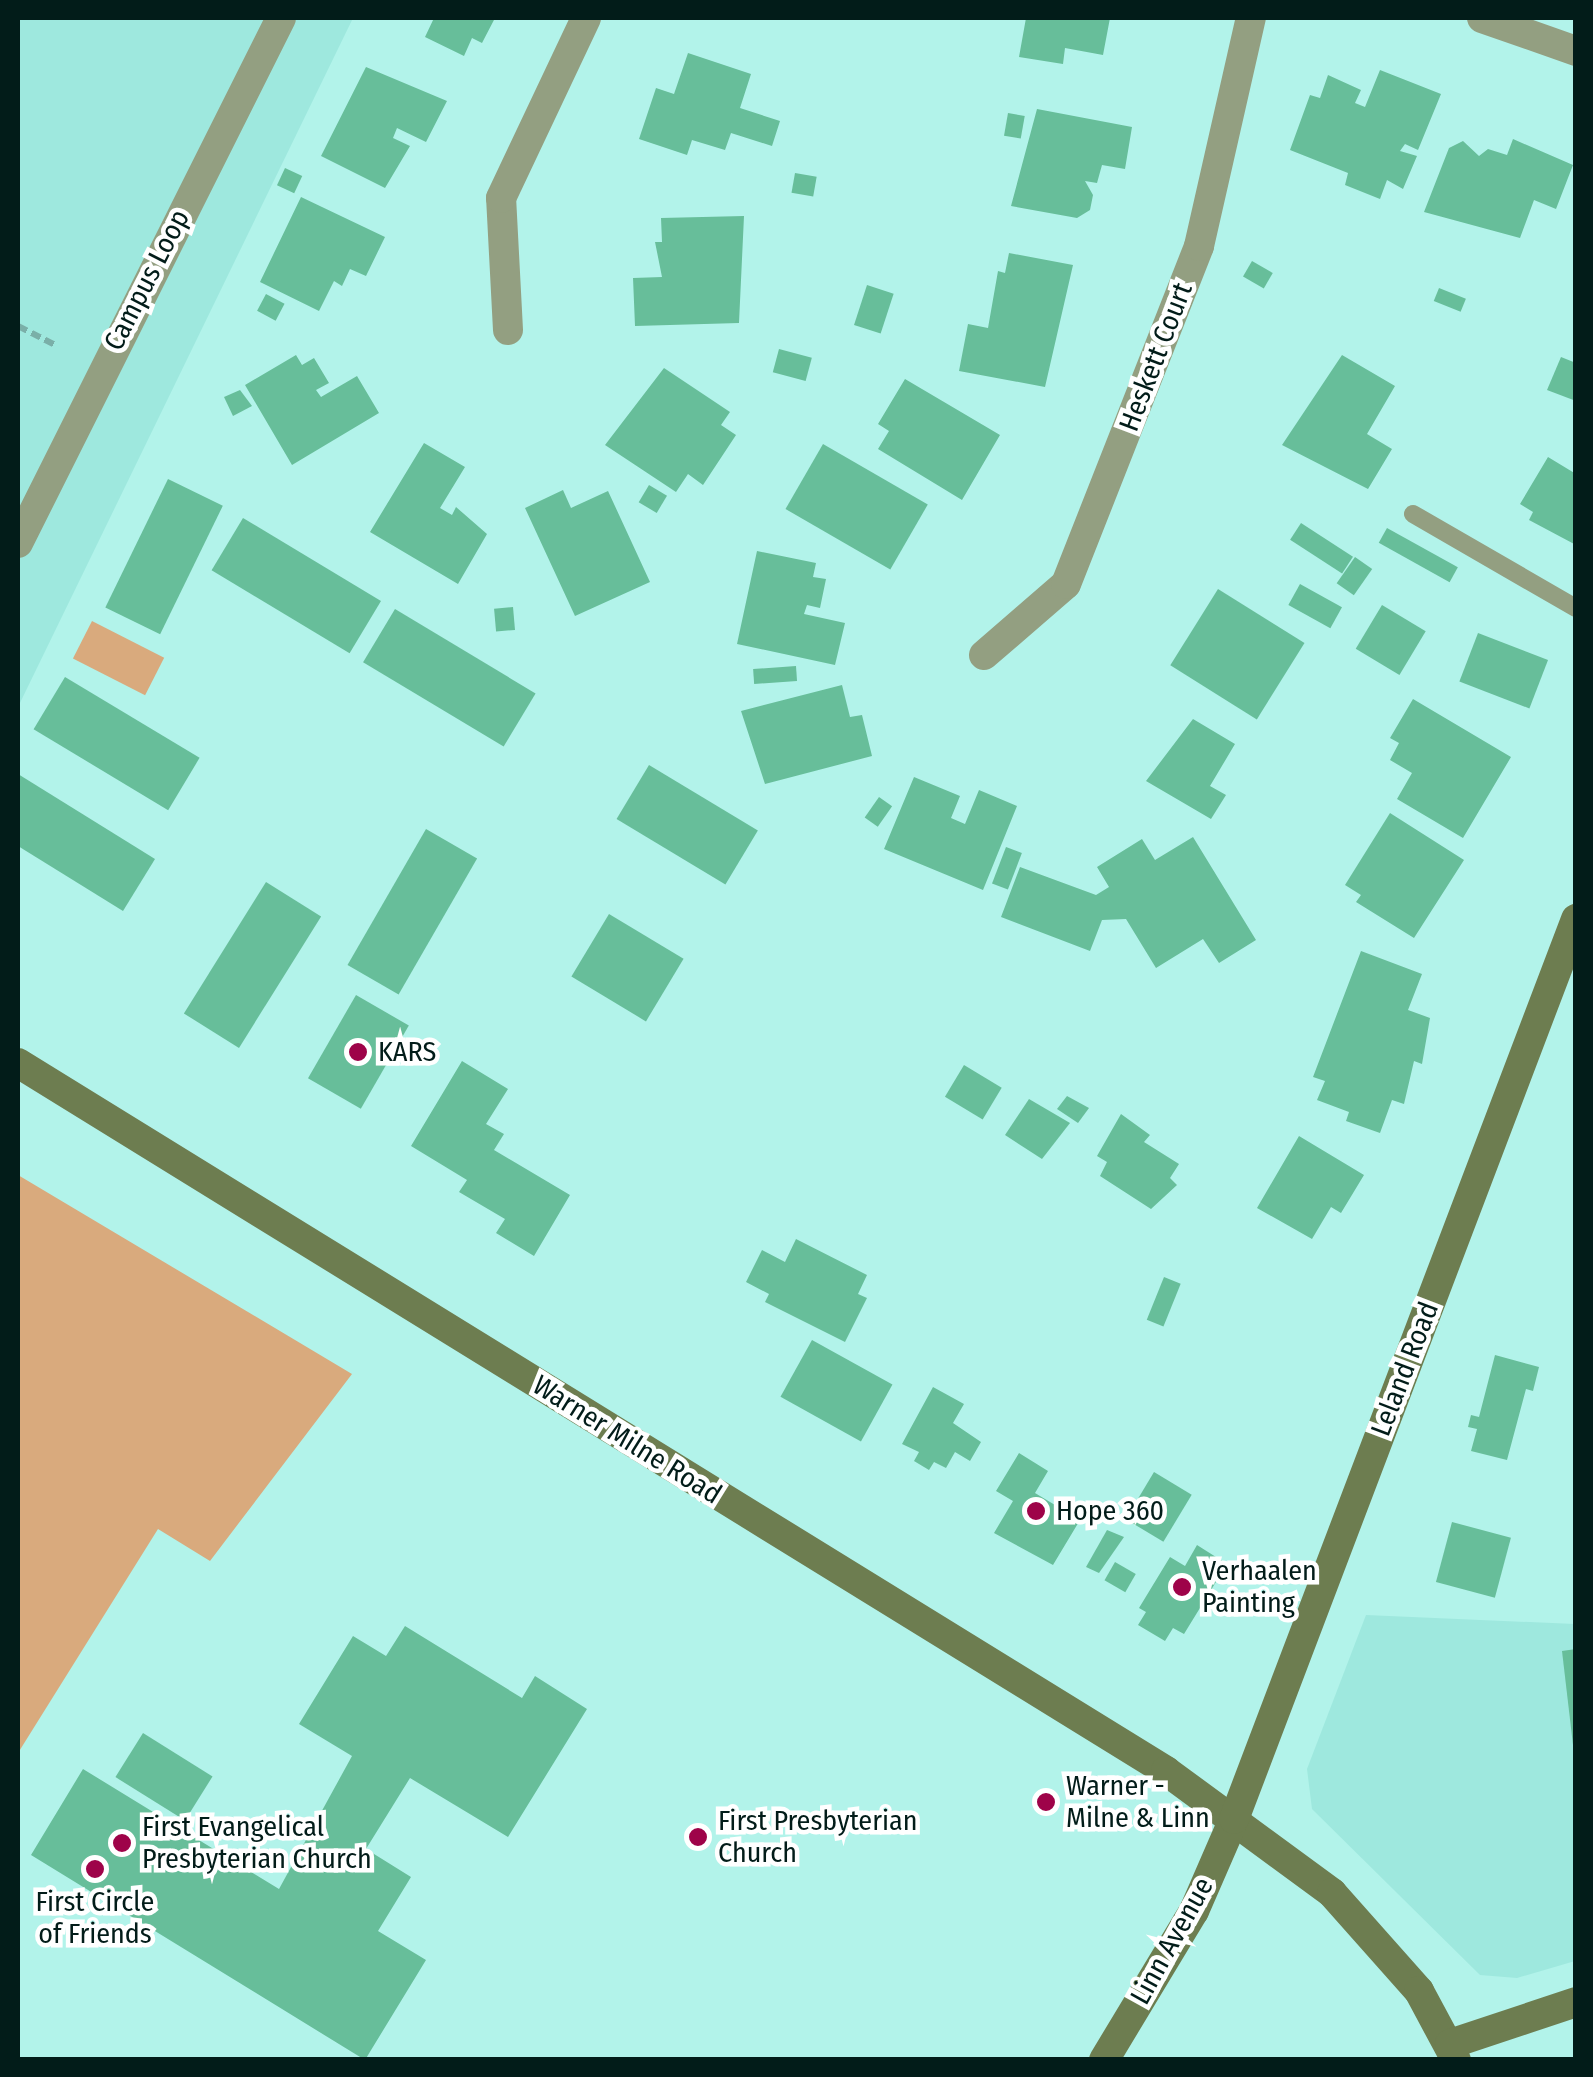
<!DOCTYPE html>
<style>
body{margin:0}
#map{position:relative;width:1593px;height:2077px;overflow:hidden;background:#b2f3ea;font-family:"Fira Sans Condensed",sans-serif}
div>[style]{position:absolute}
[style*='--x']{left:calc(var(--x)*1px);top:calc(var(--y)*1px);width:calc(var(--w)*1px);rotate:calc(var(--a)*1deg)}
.built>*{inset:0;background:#9ee8de}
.green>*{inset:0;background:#d9aa7d;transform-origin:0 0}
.building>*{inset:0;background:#67be9a;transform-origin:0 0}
.path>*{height:6px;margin-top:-3px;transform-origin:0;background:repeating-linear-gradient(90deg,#7aafa8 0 10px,transparent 0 15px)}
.lane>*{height:18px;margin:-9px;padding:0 9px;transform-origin:9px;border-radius:9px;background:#939f81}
.street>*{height:30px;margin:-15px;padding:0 15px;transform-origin:15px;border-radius:15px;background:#939f81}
.secondary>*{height:30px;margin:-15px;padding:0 15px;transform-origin:15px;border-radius:15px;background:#6d7d50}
.dots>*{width:28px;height:28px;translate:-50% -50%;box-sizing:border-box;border:5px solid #fff;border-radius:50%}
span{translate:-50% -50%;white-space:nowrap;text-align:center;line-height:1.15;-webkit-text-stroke:9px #fff;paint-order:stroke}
.street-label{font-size:28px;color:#021c19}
.poi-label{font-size:28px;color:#021c19}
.left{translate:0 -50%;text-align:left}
.frame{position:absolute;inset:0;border:20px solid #021c19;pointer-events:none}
</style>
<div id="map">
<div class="built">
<i style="clip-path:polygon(18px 18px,353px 18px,18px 707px)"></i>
<i style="clip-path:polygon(1366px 1615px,1575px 1624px,1575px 1961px,1517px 1978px,1480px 1975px,1312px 1809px,1307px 1769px)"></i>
</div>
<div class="green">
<i style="left:92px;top:621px;width:81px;height:42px;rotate:27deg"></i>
<i style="clip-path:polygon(18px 1175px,352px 1374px,210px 1561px,158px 1529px,18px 1753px)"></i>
</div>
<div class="building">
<i style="clip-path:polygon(434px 18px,495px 18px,482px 43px,472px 38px,464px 56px,425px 37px)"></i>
<i style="clip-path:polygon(1026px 18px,1110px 18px,1103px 55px,1065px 48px,1063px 64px,1019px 57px)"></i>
<i style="clip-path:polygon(688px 53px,751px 74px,740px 108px,780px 121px,772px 146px,731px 133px,725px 150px,692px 140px,687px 155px,639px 139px,656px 88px,674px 94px)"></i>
<i style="clip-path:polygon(366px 67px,447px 101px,426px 142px,397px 128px,393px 138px,410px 146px,385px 188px,321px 156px)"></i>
<i style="clip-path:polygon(1380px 70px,1441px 94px,1418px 150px,1405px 144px,1400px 151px,1417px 156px,1403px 189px,1387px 180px,1380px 199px,1345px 185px,1348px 173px,1290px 150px,1310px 95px,1320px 98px,1328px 75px,1361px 90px,1355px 103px,1365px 107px)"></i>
<i style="clip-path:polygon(1037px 109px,1132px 127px,1125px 169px,1102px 165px,1097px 183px,1085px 181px,1093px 195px,1090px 210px,1077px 218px,1011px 206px)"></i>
<i style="left:1008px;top:113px;width:17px;height:23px;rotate:10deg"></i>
<i style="clip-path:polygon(1513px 139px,1573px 165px,1556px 209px,1534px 200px,1520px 238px,1424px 212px,1449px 148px,1463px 141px,1479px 156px,1488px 149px,1507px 155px)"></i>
<i style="left:285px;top:168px;width:19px;height:19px;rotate:25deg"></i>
<i style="left:795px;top:173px;width:22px;height:20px;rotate:10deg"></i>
<i style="clip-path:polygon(301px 197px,385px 237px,366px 276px,350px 269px,342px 286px,334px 281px,319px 311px,260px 282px)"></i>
<i style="clip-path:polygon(744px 216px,739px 323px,635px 326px,633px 278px,662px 277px,655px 242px,662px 242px,661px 218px)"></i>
<i style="clip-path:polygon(1009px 253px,1073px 265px,1045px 387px,959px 371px,968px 324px,988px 328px,998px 271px,1005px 273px)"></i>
<i style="left:1252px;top:261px;width:24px;height:18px;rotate:30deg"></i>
<i style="left:867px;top:285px;width:28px;height:42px;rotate:18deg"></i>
<i style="left:1439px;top:288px;width:29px;height:14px;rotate:22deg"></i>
<i style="left:266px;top:294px;width:21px;height:19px;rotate:28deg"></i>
<i style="left:779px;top:349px;width:34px;height:24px;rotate:15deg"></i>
<i style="clip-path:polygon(296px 355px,302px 365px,314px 358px,329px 383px,316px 390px,321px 397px,357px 376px,379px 413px,292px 465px,245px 385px)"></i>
<i style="clip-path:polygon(1342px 355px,1395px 386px,1367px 434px,1392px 449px,1368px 489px,1282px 445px)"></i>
<i style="clip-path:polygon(1561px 357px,1576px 363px,1576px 401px,1547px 390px)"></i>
<i style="clip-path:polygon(664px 368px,730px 412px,721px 425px,736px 435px,703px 485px,688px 474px,676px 492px,605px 445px)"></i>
<i style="clip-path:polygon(905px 379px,1000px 435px,962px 500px,878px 449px,889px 431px,878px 424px)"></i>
<i style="clip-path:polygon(240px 390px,252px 406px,233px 416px,224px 397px)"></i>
<i style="clip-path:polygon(424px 443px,465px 467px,440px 508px,452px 515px,456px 507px,487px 534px,458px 584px,370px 532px)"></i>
<i style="left:823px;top:444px;width:121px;height:75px;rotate:30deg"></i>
<i style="clip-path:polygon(1548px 457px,1576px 474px,1576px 545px,1529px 520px,1533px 512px,1520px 504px)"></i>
<i style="left:168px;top:479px;width:61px;height:143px;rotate:26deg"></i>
<i style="left:649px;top:485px;width:21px;height:20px;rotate:31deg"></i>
<i style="clip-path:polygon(563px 490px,571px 508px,608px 491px,650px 582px,575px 616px,525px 508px)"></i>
<i style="left:243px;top:518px;width:161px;height:61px;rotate:31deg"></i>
<i style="left:1301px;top:523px;width:62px;height:20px;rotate:33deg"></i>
<i style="left:1387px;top:528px;width:81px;height:17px;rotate:29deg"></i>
<i style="clip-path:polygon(757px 551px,816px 563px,813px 577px,826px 579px,820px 608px,807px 605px,804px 614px,845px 623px,835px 665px,737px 644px)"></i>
<i style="left:1355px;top:557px;width:21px;height:32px;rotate:35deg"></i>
<i style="left:1300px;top:584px;width:48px;height:24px;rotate:29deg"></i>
<i style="left:1218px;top:589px;width:102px;height:90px;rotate:32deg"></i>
<i style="left:1382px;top:605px;width:51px;height:51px;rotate:31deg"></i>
<i style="left:513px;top:607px;width:23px;height:19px;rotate:85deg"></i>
<i style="left:395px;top:609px;width:164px;height:62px;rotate:31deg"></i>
<i style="left:1478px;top:633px;width:75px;height:52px;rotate:21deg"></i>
<i style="left:796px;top:666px;width:15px;height:43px;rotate:86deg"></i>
<i style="left:65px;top:677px;width:157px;height:61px;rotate:31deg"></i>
<i style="clip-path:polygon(842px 685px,850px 717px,862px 715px,872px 756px,765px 784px,741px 711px)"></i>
<i style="clip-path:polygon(1413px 699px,1511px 757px,1463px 838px,1397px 799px,1412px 773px,1390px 760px,1399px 743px,1390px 738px)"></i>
<i style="clip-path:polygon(1193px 719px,1235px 744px,1210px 786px,1226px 795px,1211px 819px,1146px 781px)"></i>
<i style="left:649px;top:765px;width:127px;height:63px;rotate:31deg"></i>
<i style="clip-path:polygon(18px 774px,155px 859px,123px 911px,18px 846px)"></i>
<i style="clip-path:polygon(914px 777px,960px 796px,951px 818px,965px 824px,979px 790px,1017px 806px,983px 890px,884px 849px)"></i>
<i style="left:879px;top:797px;width:16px;height:25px;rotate:35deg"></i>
<i style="clip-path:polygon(1390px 813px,1464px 860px,1414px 938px,1356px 902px,1361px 895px,1345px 885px)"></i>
<i style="left:426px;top:829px;width:59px;height:157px;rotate:30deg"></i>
<i style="clip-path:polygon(1193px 837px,1256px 940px,1219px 963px,1203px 939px,1156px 968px,1126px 919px,1102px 920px,1090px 951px,1001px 917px,1020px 867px,1096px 895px,1109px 887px,1097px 867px,1142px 839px,1155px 860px)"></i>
<i style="left:1006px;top:847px;width:17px;height:39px;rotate:21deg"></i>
<i style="left:266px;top:882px;width:65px;height:155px;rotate:32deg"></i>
<i style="left:609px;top:914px;width:87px;height:73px;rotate:31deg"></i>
<i style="clip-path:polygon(1361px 951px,1422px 974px,1408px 1010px,1430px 1018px,1422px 1064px,1414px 1061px,1404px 1104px,1392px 1100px,1380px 1133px,1346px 1121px,1349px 1112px,1317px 1100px,1325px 1081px,1313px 1077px)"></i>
<i style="left:356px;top:995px;width:61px;height:96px;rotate:30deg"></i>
<i style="clip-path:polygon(462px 1061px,508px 1089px,486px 1124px,504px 1134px,494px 1150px,570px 1195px,534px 1256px,496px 1233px,505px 1219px,459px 1192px,467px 1180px,411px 1146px)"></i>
<i style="left:964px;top:1065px;width:44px;height:37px;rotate:31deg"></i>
<i style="clip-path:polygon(1067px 1096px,1089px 1108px,1078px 1123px,1057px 1109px)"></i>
<i style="clip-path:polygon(1029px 1099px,1070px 1123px,1042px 1159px,1005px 1135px)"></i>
<i style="clip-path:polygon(1121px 1114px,1150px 1135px,1144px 1142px,1179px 1164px,1170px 1178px,1177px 1185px,1151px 1209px,1100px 1176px,1107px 1162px,1097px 1156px)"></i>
<i style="clip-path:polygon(1299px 1136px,1364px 1175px,1341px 1213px,1331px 1207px,1312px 1239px,1257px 1208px)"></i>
<i style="clip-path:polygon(796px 1239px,867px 1275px,858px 1294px,867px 1298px,845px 1342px,765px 1302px,769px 1294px,746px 1282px,762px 1250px,785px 1262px)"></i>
<i style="left:1164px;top:1277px;width:18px;height:46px;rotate:22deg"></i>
<i style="left:812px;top:1340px;width:92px;height:65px;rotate:29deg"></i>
<i style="clip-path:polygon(1495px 1355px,1539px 1367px,1533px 1391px,1526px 1389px,1507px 1460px,1471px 1451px,1477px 1429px,1468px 1427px,1471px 1415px,1479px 1417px)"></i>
<i style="clip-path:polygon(933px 1387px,964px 1404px,953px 1423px,981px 1442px,970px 1461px,955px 1452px,946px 1468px,934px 1462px,929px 1470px,914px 1461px,919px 1452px,902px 1444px)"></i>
<i style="clip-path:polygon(1019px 1453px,1048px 1471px,1035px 1493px,1080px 1520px,1053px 1565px,994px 1533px,1013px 1501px,996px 1491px)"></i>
<i style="left:1154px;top:1472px;width:44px;height:55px;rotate:31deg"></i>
<i style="left:1452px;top:1522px;width:61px;height:62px;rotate:15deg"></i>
<i style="clip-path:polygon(1107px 1530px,1124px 1537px,1099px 1573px,1086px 1567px)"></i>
<i style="clip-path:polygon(1197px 1545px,1227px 1564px,1184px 1634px,1173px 1628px,1165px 1641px,1138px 1625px,1146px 1612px,1139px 1608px,1170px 1557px,1185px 1566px)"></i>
<i style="left:1115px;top:1562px;width:24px;height:21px;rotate:30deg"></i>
<i style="clip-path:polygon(405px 1626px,522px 1698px,535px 1676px,587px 1709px,508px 1837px,410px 1778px,366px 1849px,411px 1877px,378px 1931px,426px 1960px,365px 2060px,31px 1855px,83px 1769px,279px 1889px,352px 1756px,299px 1724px,353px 1636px,386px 1656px)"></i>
<i style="clip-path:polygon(1576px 1649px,1576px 1745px,1573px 1745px,1562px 1651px)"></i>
<i style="left:143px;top:1733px;width:82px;height:52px;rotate:32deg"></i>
</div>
<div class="path">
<i style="--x:18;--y:326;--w:44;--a:27.1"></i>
</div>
<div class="lane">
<i style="--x:1413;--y:514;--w:188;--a:30"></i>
</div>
<div class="street">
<i style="--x:1482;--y:18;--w:100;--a:19.3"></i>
<i style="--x:508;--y:330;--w:132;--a:-93"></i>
<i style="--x:501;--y:198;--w:199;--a:-64.7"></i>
<i style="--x:18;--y:543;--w:587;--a:-63.39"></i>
<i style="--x:984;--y:655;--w:108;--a:-40.9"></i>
<i style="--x:1066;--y:584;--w:363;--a:-68.5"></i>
<i style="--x:1199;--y:246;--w:234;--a:-77.2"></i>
</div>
<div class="secondary">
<i style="--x:18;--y:1063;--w:1349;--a:31.66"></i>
<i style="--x:1166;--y:1771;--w:206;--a:36.3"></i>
<i style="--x:1332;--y:1893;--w:131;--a:48.4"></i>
<i style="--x:1419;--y:1991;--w:78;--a:61.8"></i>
<i style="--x:1450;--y:2044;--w:133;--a:-18.4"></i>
<i style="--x:1104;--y:2060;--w:174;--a:-58.9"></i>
<i style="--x:1194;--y:1911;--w:100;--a:-66.5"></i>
<i style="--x:1234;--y:1819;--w:963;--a:-69.19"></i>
</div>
<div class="dots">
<i style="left:358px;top:1052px;background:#9e0349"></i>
<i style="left:1036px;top:1511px;background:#9e0349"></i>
<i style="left:1182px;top:1587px;background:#9e0349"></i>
<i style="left:1046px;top:1802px;background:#9e0349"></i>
<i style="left:698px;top:1837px;background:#9e0349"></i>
<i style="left:122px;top:1843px;background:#9e0349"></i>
<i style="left:95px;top:1869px;background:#9e0349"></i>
</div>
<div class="street-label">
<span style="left:147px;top:280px;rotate:-63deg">Campus Loop</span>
<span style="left:1156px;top:357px;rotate:-69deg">Heskett Court</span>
<span style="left:1405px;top:1369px;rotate:-69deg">Leland Road</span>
<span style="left:627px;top:1440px;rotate:32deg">Warner Milne Road</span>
<span style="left:1172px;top:1941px;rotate:-61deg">Linn Avenue</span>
</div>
<div class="poi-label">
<span class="left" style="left:378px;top:1052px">KARS</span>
<span class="left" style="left:1056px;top:1511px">Hope 360</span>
<span class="left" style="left:1202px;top:1587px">Verhaalen<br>Painting</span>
<span class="left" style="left:1066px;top:1802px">Warner -<br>Milne &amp; Linn</span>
<span class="left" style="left:718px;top:1837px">First Presbyterian<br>Church</span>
<span class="left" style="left:142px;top:1843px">First Evangelical<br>Presbyterian Church</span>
<span style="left:95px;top:1918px">First Circle<br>of Friends</span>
</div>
<div class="frame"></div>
</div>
